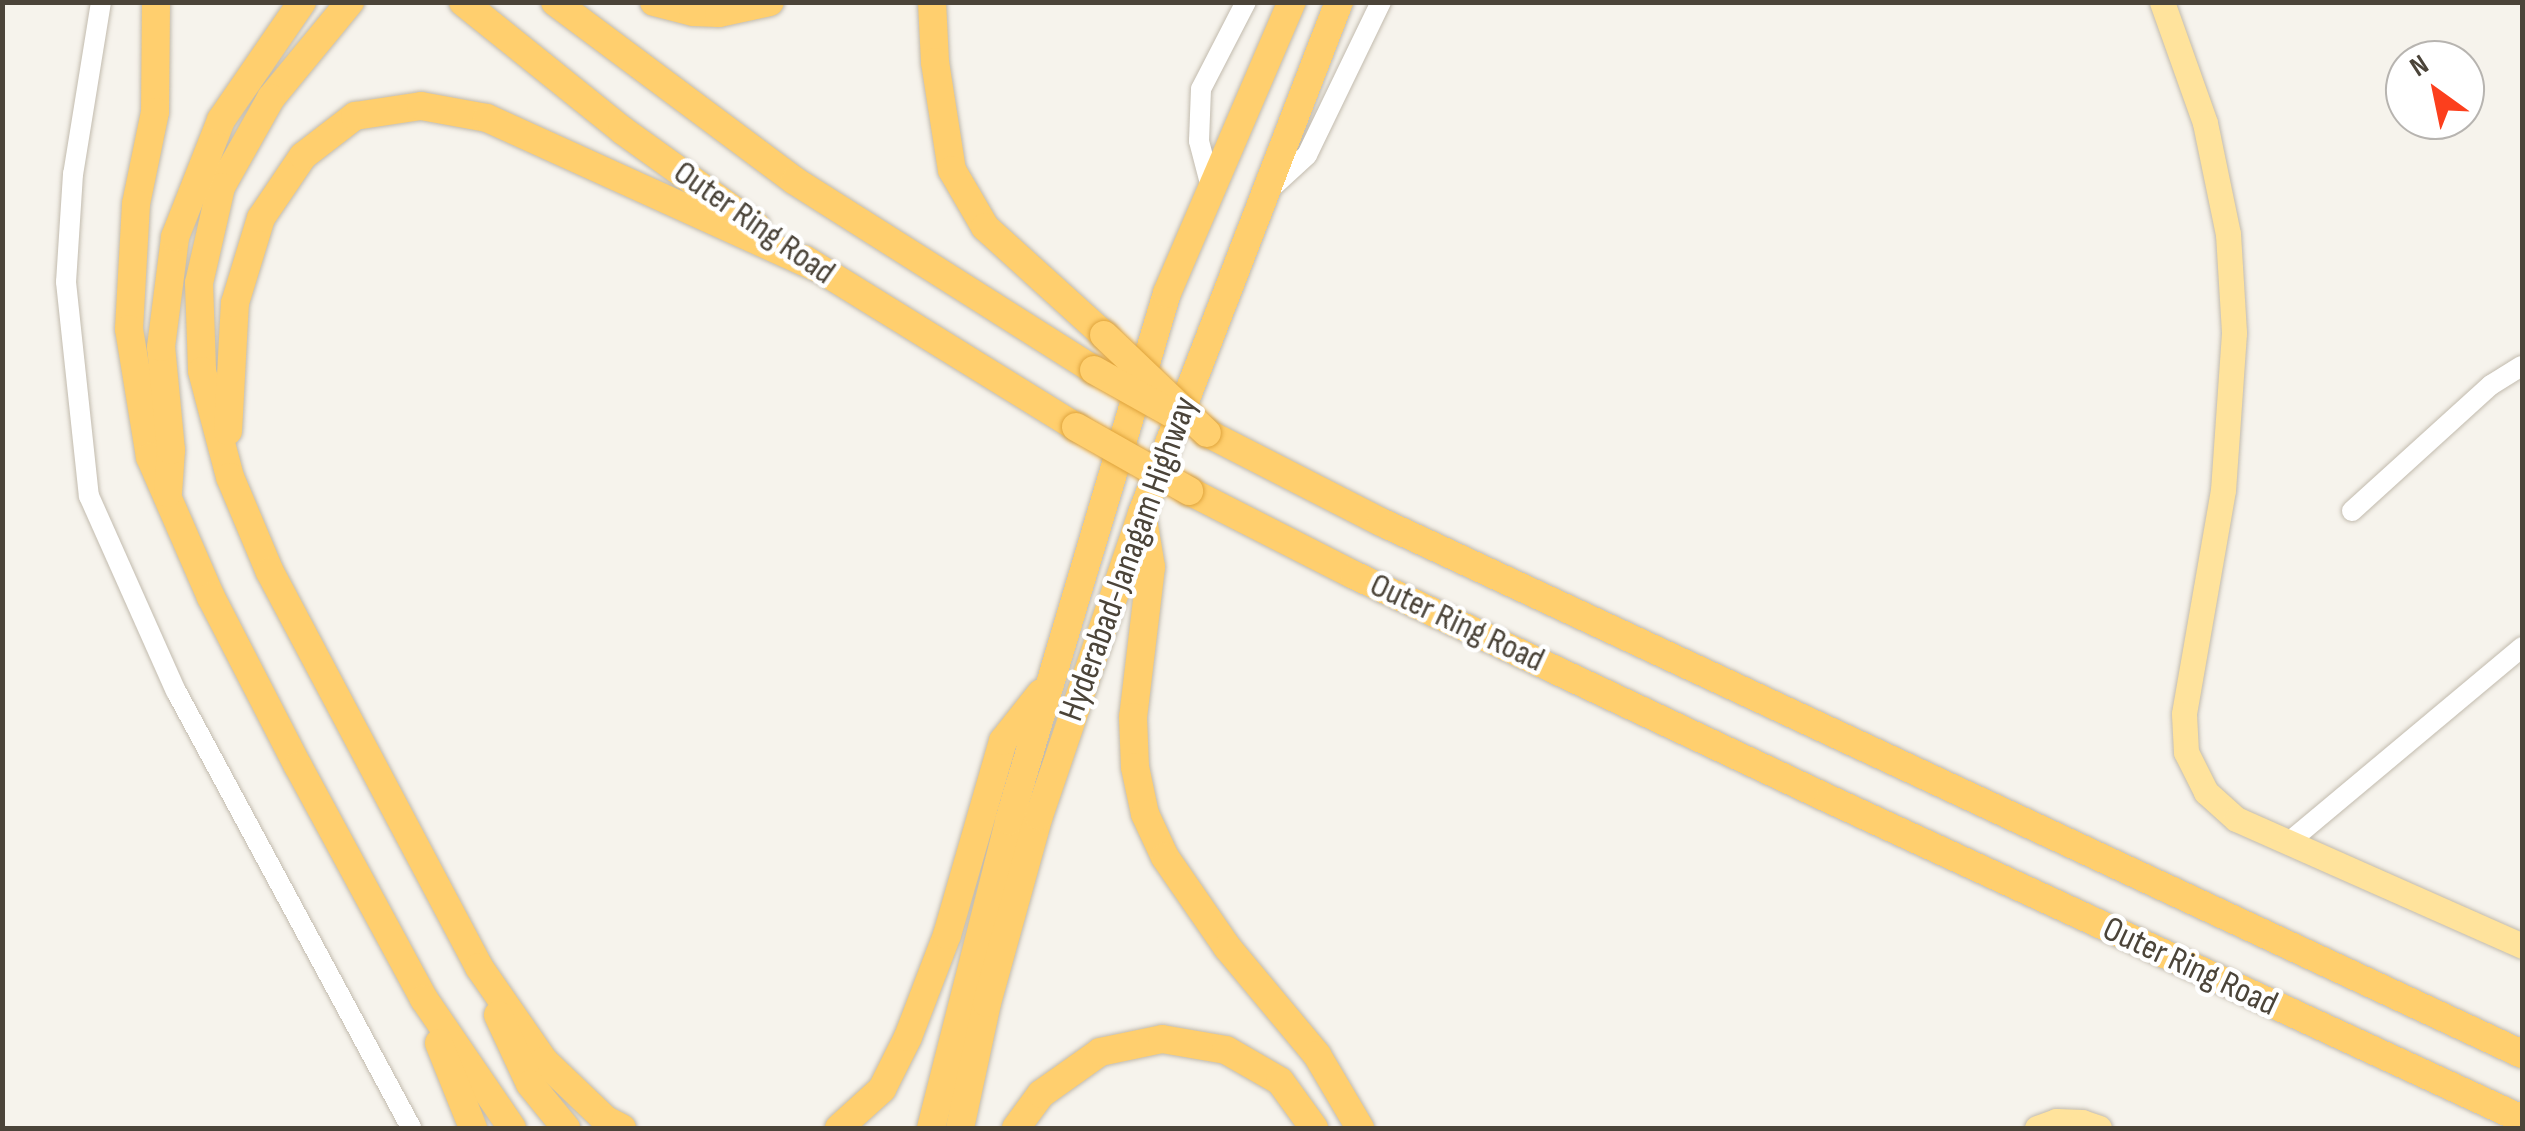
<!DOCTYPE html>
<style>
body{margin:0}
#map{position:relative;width:2525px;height:1131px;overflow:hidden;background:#f6f3ec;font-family:"Sofia Sans Condensed",sans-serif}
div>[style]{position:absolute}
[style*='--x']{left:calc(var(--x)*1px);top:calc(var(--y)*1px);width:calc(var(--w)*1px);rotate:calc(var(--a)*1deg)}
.roads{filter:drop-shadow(0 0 2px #c2bbae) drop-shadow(0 0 2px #c2bbae)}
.minor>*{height:20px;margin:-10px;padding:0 10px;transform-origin:10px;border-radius:10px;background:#fff}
.major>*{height:25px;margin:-12.5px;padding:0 12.5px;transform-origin:12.5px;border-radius:12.5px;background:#ffe39c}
.highway>*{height:28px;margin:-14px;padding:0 14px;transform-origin:14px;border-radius:14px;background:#ffcf6e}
.bridges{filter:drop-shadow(0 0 2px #e0a43c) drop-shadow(0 0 2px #e0a43c)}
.highway-bridge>*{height:28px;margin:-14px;padding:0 14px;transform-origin:14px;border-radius:14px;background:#ffcf6e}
span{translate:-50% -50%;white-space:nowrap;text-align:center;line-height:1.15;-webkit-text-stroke:9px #fff;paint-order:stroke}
.street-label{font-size:35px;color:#4b4439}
.frame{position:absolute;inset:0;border:5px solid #4b4439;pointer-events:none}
.north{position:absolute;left:2385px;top:40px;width:100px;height:100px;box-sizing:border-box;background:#fff;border:2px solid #b7b4b0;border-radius:50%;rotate:327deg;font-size:28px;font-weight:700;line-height:40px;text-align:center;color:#4b4439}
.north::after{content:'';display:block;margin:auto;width:35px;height:45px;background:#fc3f1d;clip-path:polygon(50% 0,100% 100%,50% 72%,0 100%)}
</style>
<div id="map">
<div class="roads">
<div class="minor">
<i style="--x:101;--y:2;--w:174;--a:99.2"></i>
<i style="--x:73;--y:174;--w:108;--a:93.7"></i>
<i style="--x:66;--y:282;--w:215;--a:83.9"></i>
<i style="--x:89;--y:496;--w:214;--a:66"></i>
<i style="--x:176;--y:691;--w:496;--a:61.7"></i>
<i style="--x:1212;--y:191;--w:52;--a:-104.6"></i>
<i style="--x:1199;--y:141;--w:52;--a:-87.8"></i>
<i style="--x:1201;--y:89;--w:98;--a:-62.7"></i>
<i style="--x:1268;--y:191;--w:53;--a:-42.7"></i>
<i style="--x:1307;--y:155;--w:170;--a:-64.2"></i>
<i style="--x:2352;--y:511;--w:188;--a:-42.2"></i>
<i style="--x:2491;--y:385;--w:36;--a:-32"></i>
<i style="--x:2289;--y:842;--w:304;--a:-39.9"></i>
</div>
<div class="major">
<i style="--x:2162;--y:2;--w:128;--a:70.4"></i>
<i style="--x:2205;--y:123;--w:113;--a:78.3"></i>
<i style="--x:2228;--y:234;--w:99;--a:86.5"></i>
<i style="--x:2234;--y:333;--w:157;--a:94"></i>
<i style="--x:2223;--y:490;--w:227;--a:99.9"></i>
<i style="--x:2184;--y:714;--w:38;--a:87"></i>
<i style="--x:2186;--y:752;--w:45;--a:63.4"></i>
<i style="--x:2206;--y:792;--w:40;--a:42"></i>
<i style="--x:2236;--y:819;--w:313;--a:23.9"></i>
<i style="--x:2037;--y:1128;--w:20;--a:-20"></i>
<i style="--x:2056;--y:1121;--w:26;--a:2"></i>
<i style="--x:2082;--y:1122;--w:18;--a:19"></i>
</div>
<div class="highway">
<i style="--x:156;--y:2;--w:110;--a:90.5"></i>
<i style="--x:155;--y:112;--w:94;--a:101.7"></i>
<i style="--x:136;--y:204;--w:125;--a:93.2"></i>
<i style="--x:129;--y:329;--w:130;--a:80.7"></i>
<i style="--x:150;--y:457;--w:153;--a:66.5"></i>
<i style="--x:211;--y:597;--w:190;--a:62.8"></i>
<i style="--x:298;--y:766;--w:265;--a:61.6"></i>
<i style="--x:424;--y:999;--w:156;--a:55.7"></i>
<i style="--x:350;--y:2;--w:124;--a:129.5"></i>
<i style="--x:271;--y:98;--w:102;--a:119.3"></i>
<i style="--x:221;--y:187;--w:98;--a:102.9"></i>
<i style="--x:199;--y:283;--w:88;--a:88"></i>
<i style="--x:202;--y:371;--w:110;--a:75.2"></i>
<i style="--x:230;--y:477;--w:103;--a:67.2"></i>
<i style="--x:270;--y:572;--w:447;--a:62.1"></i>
<i style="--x:479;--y:967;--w:114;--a:55.3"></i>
<i style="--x:544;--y:1061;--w:86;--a:43.6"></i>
<i style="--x:606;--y:1120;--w:18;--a:27"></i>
<i style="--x:463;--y:2;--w:204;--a:38.8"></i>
<i style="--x:622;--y:130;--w:165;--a:35.6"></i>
<i style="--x:555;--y:2;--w:299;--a:36.7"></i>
<i style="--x:795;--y:181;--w:354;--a:32.3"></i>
<i style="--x:654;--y:2;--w:40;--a:14.4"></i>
<i style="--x:693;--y:12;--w:26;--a:2"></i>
<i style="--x:719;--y:13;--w:52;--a:-12.2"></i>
<i style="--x:932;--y:2;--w:60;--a:87.1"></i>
<i style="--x:935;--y:62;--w:109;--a:81.1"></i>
<i style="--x:952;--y:170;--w:66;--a:59.9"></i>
<i style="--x:985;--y:227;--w:161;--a:42.2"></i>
<i style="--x:804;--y:259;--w:320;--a:31.7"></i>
<i style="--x:228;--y:431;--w:128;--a:-86.9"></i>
<i style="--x:235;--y:303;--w:89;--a:-73"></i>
<i style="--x:261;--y:218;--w:75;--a:-55.9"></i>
<i style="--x:303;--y:156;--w:66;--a:-37.6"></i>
<i style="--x:355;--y:116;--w:67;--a:-8.6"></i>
<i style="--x:421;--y:106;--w:67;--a:10.3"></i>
<i style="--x:487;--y:118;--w:361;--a:24.4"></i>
<i style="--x:1207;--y:433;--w:195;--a:27.1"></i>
<i style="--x:1381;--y:522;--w:1259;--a:25"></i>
<i style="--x:1189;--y:491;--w:185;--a:27"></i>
<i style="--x:1354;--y:575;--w:525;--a:25.25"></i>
<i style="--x:1829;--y:799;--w:763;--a:24.79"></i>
<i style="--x:168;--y:493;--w:43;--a:-86"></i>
<i style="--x:171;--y:450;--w:103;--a:-95.5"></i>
<i style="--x:161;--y:347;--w:111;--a:-82.7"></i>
<i style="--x:175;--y:237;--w:126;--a:-68.5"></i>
<i style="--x:221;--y:120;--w:143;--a:-55.5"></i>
<i style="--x:1143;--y:519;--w:49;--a:80.5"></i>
<i style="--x:1151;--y:567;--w:151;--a:96.8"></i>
<i style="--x:1133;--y:717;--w:50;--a:87.7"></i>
<i style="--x:1135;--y:767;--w:48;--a:78"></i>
<i style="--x:1145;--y:814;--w:47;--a:65.1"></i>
<i style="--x:1165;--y:857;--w:109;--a:55.4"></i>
<i style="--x:1227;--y:947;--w:141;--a:50.2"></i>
<i style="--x:1317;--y:1055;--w:85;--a:59.5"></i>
<i style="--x:498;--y:1015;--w:76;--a:65.1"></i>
<i style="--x:530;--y:1084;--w:57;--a:50.7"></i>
<i style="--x:439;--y:1043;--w:92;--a:68.2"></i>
<i style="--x:839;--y:1128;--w:58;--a:-42.2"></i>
<i style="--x:882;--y:1089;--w:58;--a:-63.4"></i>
<i style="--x:908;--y:1037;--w:109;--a:-69.1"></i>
<i style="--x:947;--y:935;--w:202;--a:-73.9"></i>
<i style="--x:1003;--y:741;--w:61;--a:-51.6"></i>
<i style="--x:931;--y:1128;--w:317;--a:-75.7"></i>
<i style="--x:1009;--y:821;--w:551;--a:-73.34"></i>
<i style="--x:1167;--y:293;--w:317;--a:-66.8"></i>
<i style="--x:960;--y:1128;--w:128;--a:-77.8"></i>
<i style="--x:987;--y:1003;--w:194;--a:-74.5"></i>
<i style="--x:1039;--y:816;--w:320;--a:-71.2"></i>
<i style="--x:1142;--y:513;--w:548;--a:-68.92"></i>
<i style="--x:1016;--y:1128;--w:42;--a:-53.7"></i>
<i style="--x:1041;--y:1094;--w:72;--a:-35.4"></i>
<i style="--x:1100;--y:1052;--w:63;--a:-11.8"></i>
<i style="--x:1162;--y:1039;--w:65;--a:9.8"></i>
<i style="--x:1226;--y:1050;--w:62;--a:29.9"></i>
<i style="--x:1280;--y:1081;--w:58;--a:54.1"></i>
</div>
</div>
<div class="bridges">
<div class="highway-bridge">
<i style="--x:1104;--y:335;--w:142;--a:43.6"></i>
<i style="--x:1094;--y:370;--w:88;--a:29.2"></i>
<i style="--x:1076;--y:427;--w:130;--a:29.5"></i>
</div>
</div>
<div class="street-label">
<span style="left:754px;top:223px;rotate:35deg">Outer Ring Road</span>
<span style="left:1129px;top:559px;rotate:-70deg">Hyderabad-Janagam Highway</span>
<span style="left:1457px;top:623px;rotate:25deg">Outer Ring Road</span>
<span style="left:2190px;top:967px;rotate:25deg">Outer Ring Road</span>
</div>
<div class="frame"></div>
<div class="north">N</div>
</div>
